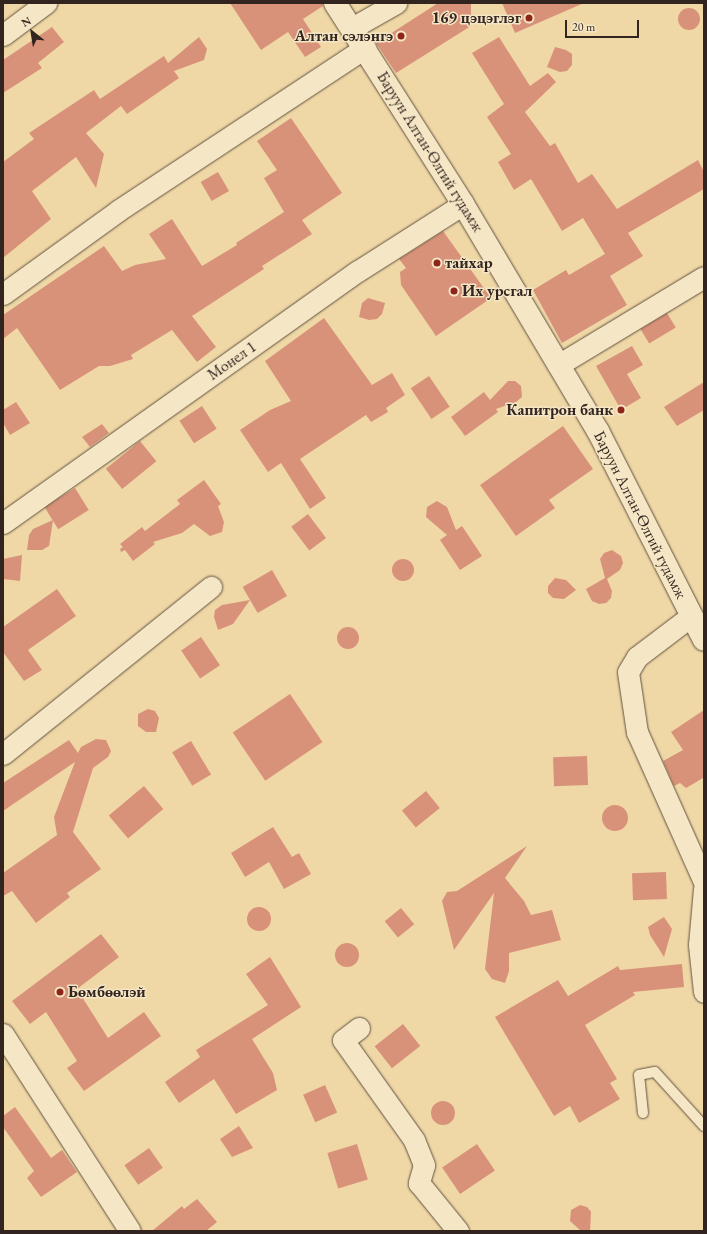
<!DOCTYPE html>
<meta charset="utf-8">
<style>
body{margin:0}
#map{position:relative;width:707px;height:1234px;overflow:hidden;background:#f0d8a6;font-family:"EB Garamond",serif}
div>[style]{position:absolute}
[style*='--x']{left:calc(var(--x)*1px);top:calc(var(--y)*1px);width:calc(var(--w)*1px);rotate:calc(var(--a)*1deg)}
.building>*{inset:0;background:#d9927a;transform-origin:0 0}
.round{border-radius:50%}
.roads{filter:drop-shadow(0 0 1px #625242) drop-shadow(0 0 1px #625242)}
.lane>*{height:10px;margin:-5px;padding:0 5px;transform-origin:5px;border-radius:5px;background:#f5e6c5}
.street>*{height:21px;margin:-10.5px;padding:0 10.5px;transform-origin:10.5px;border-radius:10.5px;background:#f5e6c5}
.secondary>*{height:22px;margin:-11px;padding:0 11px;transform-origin:11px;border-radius:11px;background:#f5e6c5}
.dots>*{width:11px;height:11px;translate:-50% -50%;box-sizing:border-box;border:2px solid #f5e6c5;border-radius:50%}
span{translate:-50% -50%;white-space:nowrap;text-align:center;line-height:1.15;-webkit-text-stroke:3px #f5e6c5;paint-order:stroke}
.poi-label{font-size:16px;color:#322520;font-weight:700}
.right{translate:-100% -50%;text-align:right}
.left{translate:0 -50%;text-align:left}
.street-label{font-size:16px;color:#322520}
.frame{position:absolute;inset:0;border:4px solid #322520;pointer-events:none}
.north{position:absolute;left:12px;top:12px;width:40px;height:40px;-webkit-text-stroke:3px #f5e6c5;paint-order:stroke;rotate:330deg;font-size:11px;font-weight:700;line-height:16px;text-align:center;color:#322520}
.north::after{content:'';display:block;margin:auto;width:14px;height:18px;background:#322520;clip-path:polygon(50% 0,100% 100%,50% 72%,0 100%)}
.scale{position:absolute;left:565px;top:20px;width:74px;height:18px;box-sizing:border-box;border:2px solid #322520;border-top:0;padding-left:5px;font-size:12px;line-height:14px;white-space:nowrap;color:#322520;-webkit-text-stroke:3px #f5e6c5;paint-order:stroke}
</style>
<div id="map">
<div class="building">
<i style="clip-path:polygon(230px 3px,323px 3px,323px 6px,303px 19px,321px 47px,305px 57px,288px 32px,261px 50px)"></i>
<i style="clip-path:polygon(438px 3px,471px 3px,471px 26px,396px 73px,376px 43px)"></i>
<i style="clip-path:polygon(502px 3px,584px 3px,515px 33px)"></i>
<i class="round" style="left:678px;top:8px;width:22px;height:22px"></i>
<i style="clip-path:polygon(52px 27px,64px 42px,38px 63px,42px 68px,3px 93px,3px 60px)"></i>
<i style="clip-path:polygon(199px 37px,207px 49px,204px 60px,174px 71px,179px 78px,127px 114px,121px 106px,86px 133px,104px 154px,96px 188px,76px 157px,32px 191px,51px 219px,3px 258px,3px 162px,34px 139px,29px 133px,94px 90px,100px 99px,164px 56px,168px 63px)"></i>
<i style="clip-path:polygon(499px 37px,530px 86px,548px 73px,556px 82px,525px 112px,550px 146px,555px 143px,578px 183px,592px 174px,617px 209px,698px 160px,704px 172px,704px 189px,628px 233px,643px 256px,610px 276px,627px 305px,562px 343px,533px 290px,566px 270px,569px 275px,605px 254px,583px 218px,562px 231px,531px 179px,514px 190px,498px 162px,511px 154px,487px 117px,504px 104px,472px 53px)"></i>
<i style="clip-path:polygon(555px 47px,566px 50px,572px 54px,572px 65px,567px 71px,560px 72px,547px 67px)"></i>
<i style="clip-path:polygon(291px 118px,342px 193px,302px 220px,312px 234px,262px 266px,264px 269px,192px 316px,216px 347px,197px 362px,172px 330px,131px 355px,133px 359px,110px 366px,99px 366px,60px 390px,17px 328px,3px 339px,3px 315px,104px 246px,122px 271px,135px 265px,166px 259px,149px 234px,172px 219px,202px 266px,237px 245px,236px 243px,284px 212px,264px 178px,277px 170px,257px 141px)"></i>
<i style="left:218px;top:172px;width:22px;height:20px;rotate:60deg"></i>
<i style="clip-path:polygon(443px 231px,491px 298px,436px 336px,401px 285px,400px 272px,406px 268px,399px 259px)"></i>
<i style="clip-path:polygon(368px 298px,385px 303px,382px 314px,377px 319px,369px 320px,359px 317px,362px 303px)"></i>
<i style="left:667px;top:313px;width:17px;height:31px;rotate:59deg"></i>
<i style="clip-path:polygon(324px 318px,372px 385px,392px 373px,405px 395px,386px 408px,388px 412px,371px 422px,366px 415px,300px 459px,326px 498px,310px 509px,281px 463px,268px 472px,240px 430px,270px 410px,291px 401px,265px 361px)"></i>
<i style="clip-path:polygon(632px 346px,643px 365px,627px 374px,641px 398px,621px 410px,596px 366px)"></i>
<i style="left:429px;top:376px;width:37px;height:22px;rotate:56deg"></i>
<i style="clip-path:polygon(508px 381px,515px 381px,521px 386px,522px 397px,516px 402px,496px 409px,498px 412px,465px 436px,451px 417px,484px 392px,490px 400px)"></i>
<i style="clip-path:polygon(704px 382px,704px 410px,677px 426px,664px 407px)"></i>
<i style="clip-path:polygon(16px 402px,30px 423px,10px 435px,3px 423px,3px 410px)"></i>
<i style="left:202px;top:406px;width:27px;height:27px;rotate:57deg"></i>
<i style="clip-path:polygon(102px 424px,109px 433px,90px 447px,82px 437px)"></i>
<i style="clip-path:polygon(563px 426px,593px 469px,549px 500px,555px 508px,516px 536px,480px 485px)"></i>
<i style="left:140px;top:441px;width:26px;height:44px;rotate:51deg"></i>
<i style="clip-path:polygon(204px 480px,221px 504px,218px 506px,224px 522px,222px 532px,210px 536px,194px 524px,182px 533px,153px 542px,155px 544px,133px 561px,125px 550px,121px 552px,120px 549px,123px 547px,120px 544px,142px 527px,145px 531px,180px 504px,177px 500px)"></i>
<i style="left:75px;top:488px;width:26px;height:36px;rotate:58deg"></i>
<i style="clip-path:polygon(437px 501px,447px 507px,456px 530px,462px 526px,482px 556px,460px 570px,440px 540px,447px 535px,426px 517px,427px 507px)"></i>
<i style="left:308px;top:514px;width:30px;height:21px;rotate:53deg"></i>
<i style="clip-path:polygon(53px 520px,49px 546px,42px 550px,27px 550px,29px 535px,33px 529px)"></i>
<i style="clip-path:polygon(612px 550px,621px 556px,623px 563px,620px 570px,607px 579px,612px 591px,611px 598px,606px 603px,599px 604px,592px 601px,586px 589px,605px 578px,600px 559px,604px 553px)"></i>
<i style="clip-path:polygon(22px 555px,20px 581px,3px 579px,3px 559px)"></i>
<i class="round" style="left:392px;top:559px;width:22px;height:22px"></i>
<i style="left:272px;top:570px;width:30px;height:34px;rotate:60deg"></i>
<i style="clip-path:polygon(555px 578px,566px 580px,576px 590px,564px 599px,553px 598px,548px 593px,548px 586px)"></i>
<i style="clip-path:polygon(57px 589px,76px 616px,28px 650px,42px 670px,24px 681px,3px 652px,3px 627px)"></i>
<i style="clip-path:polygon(250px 600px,233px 624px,218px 630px,214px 617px,215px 610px,222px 605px)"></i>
<i class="round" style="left:337px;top:627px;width:22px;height:22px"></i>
<i style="left:201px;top:637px;width:34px;height:24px;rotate:56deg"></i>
<i style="left:290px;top:694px;width:58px;height:69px;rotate:56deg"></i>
<i style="clip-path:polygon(148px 709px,155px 711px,159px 718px,156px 732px,146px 732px,138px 726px,138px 714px)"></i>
<i style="clip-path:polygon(704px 710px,704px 780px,703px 778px,686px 788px,680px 783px,674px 786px,663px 761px,683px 750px,671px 732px)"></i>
<i style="clip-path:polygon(96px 739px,106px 740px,111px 751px,108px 757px,93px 768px,73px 832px,101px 869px,67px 893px,70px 897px,36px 923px,12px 891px,3px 896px,3px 873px,57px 835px,54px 817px,75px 762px,3px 811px,3px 783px,69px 740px,78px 753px,81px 747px)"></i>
<i style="left:191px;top:741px;width:39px;height:22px;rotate:59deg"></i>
<i style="left:587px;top:756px;width:29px;height:34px;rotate:88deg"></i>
<i style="left:144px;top:786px;width:30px;height:46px;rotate:50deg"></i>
<i style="left:426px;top:791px;width:22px;height:31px;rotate:51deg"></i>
<i class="round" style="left:602px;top:805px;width:26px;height:26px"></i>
<i style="clip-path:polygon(273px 827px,292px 857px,299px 853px,311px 874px,284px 889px,269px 862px,245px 877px,231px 853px)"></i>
<i style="clip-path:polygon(527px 846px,505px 878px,524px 901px,531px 915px,552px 910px,561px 940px,509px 953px,509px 971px,505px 983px,492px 979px,485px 969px,494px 893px,454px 950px,442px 901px,447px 892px,457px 891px)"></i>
<i style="left:666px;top:872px;width:27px;height:34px;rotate:88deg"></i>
<i class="round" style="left:247px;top:907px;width:24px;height:24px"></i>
<i style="left:401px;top:908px;width:21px;height:21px;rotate:51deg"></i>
<i style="clip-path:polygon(664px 917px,672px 929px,664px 957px,650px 935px,648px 927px)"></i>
<i style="clip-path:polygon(101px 934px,119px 957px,77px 989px,108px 1038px,144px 1012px,161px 1036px,84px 1091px,67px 1068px,77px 1061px,46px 1012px,30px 1024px,12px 1001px)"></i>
<i class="round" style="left:335px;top:943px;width:24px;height:24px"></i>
<i style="clip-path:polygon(270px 957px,301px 1007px,252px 1039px,273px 1073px,277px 1090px,236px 1114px,214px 1079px,179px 1103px,165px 1082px,200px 1057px,196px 1050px,268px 1005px,246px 974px)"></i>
<i style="clip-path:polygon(682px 964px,684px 987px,633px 992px,635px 995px,585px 1025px,617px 1079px,610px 1083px,620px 1099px,579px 1123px,570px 1106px,554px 1116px,495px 1017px,558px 980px,568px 996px,618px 966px,620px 970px)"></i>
<i style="left:403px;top:1024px;width:28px;height:36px;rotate:52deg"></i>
<i style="left:325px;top:1085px;width:30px;height:24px;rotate:66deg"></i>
<i class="round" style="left:431px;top:1101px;width:24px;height:24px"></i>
<i style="clip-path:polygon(15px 1107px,51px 1158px,62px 1150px,77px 1172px,41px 1197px,27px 1178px,34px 1171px,3px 1127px,3px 1116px)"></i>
<i style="clip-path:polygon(239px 1126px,253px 1148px,232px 1157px,220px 1139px)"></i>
<i style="left:357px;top:1144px;width:37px;height:31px;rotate:73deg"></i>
<i style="left:477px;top:1144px;width:32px;height:42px;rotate:56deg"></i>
<i style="left:149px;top:1148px;width:24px;height:30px;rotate:55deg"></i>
<i style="clip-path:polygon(197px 1199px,217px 1222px,206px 1231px,152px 1231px,182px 1206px,184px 1209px)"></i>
<i style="clip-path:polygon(580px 1205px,587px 1207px,591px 1212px,590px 1231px,581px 1231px,570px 1221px,571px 1210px)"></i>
</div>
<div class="roads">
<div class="lane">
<i style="--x:643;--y:1113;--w:38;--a:-96"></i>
<i style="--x:639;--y:1075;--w:16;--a:-11"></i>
<i style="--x:655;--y:1072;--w:73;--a:47.8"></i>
</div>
<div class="street">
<i style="--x:352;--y:28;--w:51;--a:-29.6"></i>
<i style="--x:3;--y:35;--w:54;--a:-36.7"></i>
<i style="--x:3;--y:294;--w:143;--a:-35.9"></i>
<i style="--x:119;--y:210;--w:295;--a:-33.4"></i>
<i style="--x:558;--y:365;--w:170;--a:-31.1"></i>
<i style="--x:3;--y:523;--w:435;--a:-35.4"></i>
<i style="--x:358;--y:271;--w:125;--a:-32.5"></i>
<i style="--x:691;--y:616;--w:68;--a:142.8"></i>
<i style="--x:637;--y:657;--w:17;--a:121"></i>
<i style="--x:628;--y:672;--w:61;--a:81.5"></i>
<i style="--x:637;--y:732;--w:164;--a:65.9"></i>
<i style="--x:3;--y:754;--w:267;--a:-38.8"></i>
<i style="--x:704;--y:889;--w:56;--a:95.1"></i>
<i style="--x:699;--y:945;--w:47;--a:83.9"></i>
<i style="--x:359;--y:1028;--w:20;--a:143"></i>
<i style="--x:343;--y:1040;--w:123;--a:54.6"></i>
<i style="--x:414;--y:1140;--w:27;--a:68"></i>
<i style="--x:424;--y:1165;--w:19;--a:106"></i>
<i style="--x:419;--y:1183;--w:62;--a:50.9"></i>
<i style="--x:3;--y:1034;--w:234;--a:57.2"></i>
</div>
<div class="secondary">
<i style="--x:335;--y:3;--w:238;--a:57.5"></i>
<i style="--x:463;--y:204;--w:264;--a:59.3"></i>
<i style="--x:598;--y:431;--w:234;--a:63.1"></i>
</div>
</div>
<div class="dots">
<i style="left:529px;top:18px;background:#8f2418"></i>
<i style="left:401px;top:36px;background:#8f2418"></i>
<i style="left:437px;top:263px;background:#8f2418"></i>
<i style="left:454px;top:291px;background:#8f2418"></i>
<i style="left:621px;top:410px;background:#8f2418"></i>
<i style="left:60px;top:992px;background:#8f2418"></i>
</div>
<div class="poi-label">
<span class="right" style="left:521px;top:18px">169 цэцэглэг</span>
<span class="right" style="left:393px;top:36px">Алтан сэлэнгэ</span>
<span class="left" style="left:445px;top:263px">тайхар</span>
<span class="left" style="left:462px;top:291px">Их урсгал</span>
<span class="right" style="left:613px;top:410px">Капитрон банк</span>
<span class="left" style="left:68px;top:992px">Бөмбөөлэй</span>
</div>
<div class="street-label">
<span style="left:430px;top:152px;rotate:58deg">Баруун Алтан-Өлгий гудамж</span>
<span style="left:232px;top:361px;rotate:-35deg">Монел 1</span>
<span style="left:640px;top:515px;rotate:63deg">Баруун Алтан-Өлгий гудамж</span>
</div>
<div class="frame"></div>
<div class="north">N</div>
<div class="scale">20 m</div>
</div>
